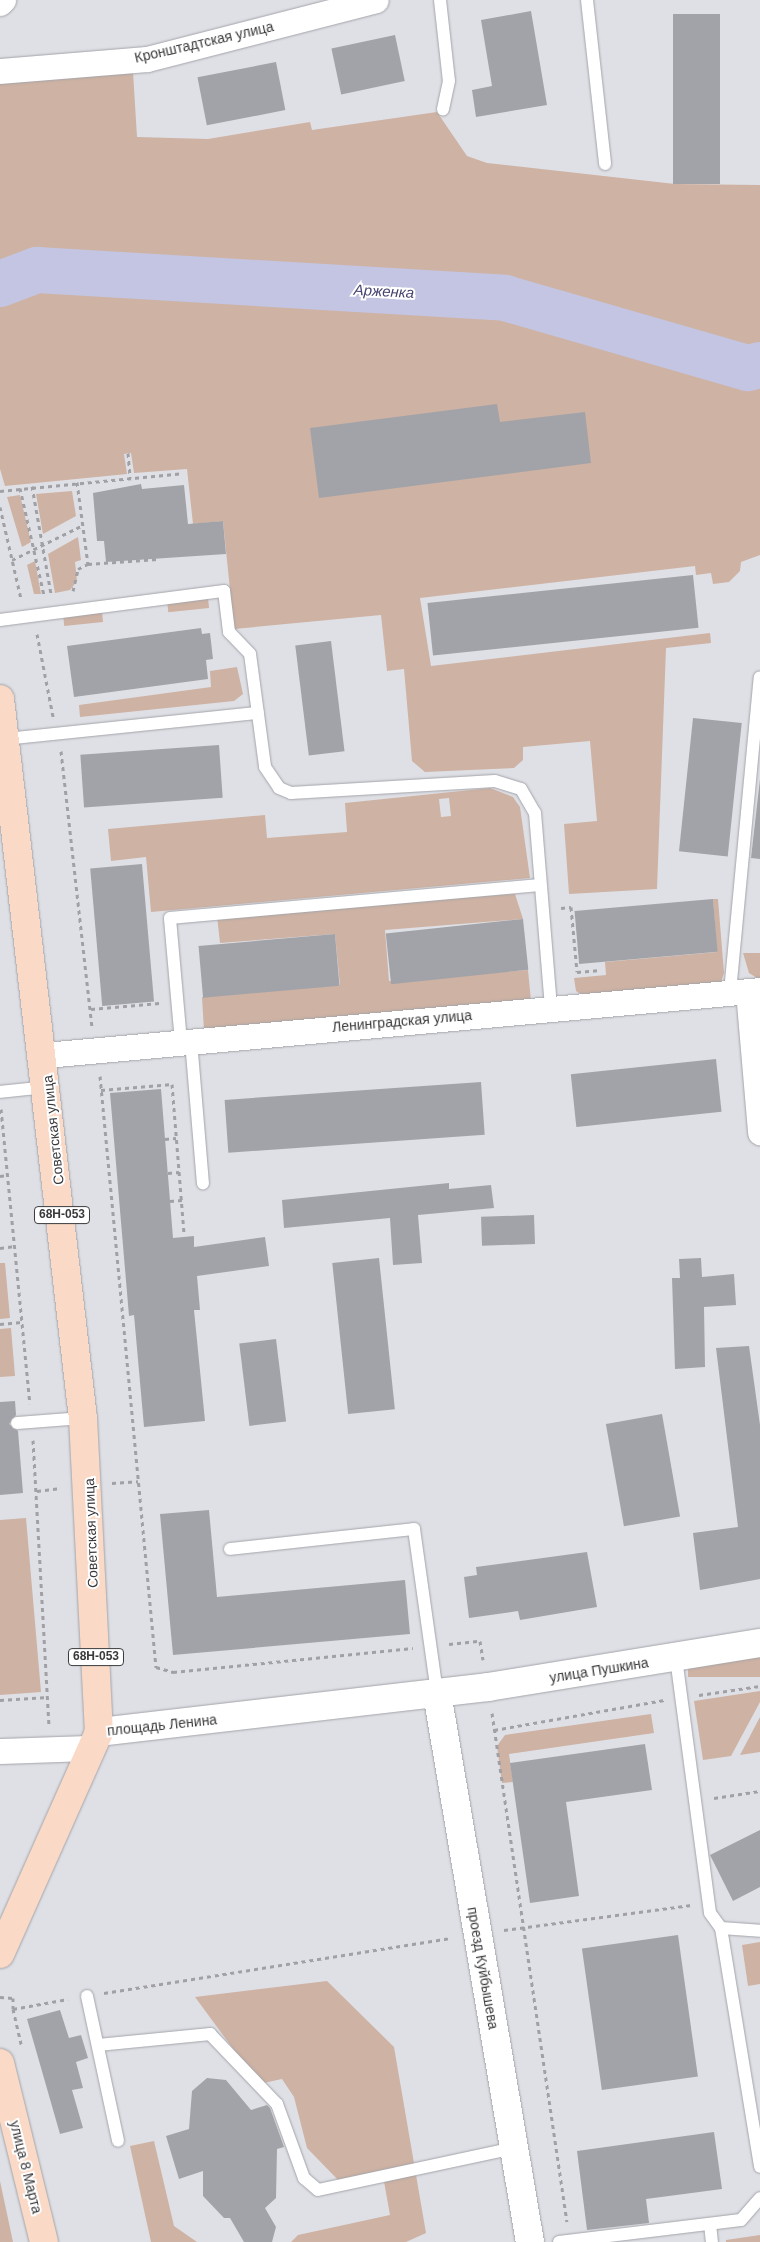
<!DOCTYPE html>
<meta charset="utf-8">
<style>
body{margin:0}
#map{position:relative;width:760px;height:2242px;overflow:hidden;background:#dfe0e6;font-family:Arial,sans-serif}
div>[style]{position:absolute}
[style*='--x']{left:calc(var(--x)*1px);top:calc(var(--y)*1px);width:calc(var(--w)*1px);rotate:calc(var(--a)*1deg)}
.green>*{inset:0;background:#ceb2a3;transform-origin:0 0}
.river>*{height:46px;margin:-23px;padding:0 23px;transform-origin:23px;border-radius:23px;background:#c3c5e3}
.building>*{inset:0;background:#a2a3a8;transform-origin:0 0}
.path>*{height:3px;margin-top:-1.5px;transform-origin:0;background:repeating-linear-gradient(90deg,#a0a0a5 0 4px,transparent 0 8px)}
.roads{filter:drop-shadow(0 0 1px #a3a4a9) drop-shadow(0 0 1px #a3a4a9)}
.service>*{height:12px;margin:-6px;padding:0 6px;transform-origin:6px;border-radius:6px;background:#fff}
.minor>*{height:25px;margin:-12.5px;padding:0 12.5px;transform-origin:12.5px;border-radius:12.5px;background:#fff}
.tertiary>*{height:28px;margin:-14px;padding:0 14px;transform-origin:14px;border-radius:14px;background:#fff}
.secondary>*{height:28px;margin:-14px;padding:0 14px;transform-origin:14px;border-radius:14px;background:#fff}
.primary>*{height:28px;margin:-14px;padding:0 14px;transform-origin:14px;border-radius:14px;background:#fad9c6}
span{translate:-50% -50%;white-space:nowrap;text-align:center;line-height:1.15;-webkit-text-stroke:4px #fff;paint-order:stroke}
.shield-label span{padding:1px 4px;background:#fff;border:1px solid;border-radius:4px;-webkit-text-stroke-width:0}
.shield-label{font-size:12px;color:#3a3a3d;font-weight:700}
.street-label{font-size:14px;color:#3a3a3d}
.water-label{font-size:15px;color:#454570;font-style:italic}
</style>
<div id="map">
<div class="green">
<i style="clip-path:polygon(133px 72px,137px 137px,208px 139px,310px 122px,312px 130px,437px 112px,467px 156px,487px 163px,675px 184px,760px 185px,760px 555px,741px 562px,740px 571px,729px 582px,713px 584px,711px 573px,696px 575px,695px 566px,420px 598px,431px 666px,710px 633px,711px 643px,666px 648px,657px 889px,569px 894px,564px 824px,597px 821px,590px 741px,523px 747px,523px 760px,514px 768px,425px 772px,412px 761px,404px 669px,387px 671px,381px 615px,234px 629px,223px 521px,193px 524px,187px 469px,134px 473px,131px 453px,124px 454px,127px 474px,5px 486px,0 469px,0 83px)"></i>
<i style="clip-path:polygon(72px 491px,76px 516px,43px 534px,36px 494px)"></i>
<i style="clip-path:polygon(20px 495px,31px 542px,22px 547px,7px 497px)"></i>
<i style="clip-path:polygon(78px 537px,81px 560px,75px 562px,77px 581px,70px 590px,55px 593px,48px 554px)"></i>
<i style="clip-path:polygon(35px 561px,41px 594px,34px 594px,27px 565px)"></i>
<i style="left:208px;top:598px;width:10px;height:41px;rotate:84deg"></i>
<i style="left:102px;top:612px;width:10px;height:39px;rotate:84deg"></i>
<i style="clip-path:polygon(237px 667px,243px 694px,234px 701px,80px 717px,79px 705px,211px 687px,210px 671px)"></i>
<i style="clip-path:polygon(evenodd,490px 788px,513px 797px,520px 807px,530px 878px,151px 912px,146px 857px,111px 861px,108px 829px,265px 815px,267px 838px,347px 832px,345px 803px,490px 788px,449px 798px,451px 816px,441px 817px,439px 799px,449px 798px)"></i>
<i style="clip-path:polygon(515px 894px,523px 919px,385px 930px,389px 981px,528px 970px,531px 1001px,204px 1031px,202px 997px,340px 985px,335px 934px,220px 943px,217px 916px)"></i>
<i style="clip-path:polygon(713px 899px,718px 899px,724px 973px,721px 982px,582px 995px,576px 991px,574px 978px,606px 975px,605px 962px,717px 952px)"></i>
<i style="clip-path:polygon(743px 953px,760px 953px,760px 980px,749px 973px)"></i>
<i style="clip-path:polygon(0 1263px,5px 1263px,10px 1318px,0 1319px)"></i>
<i style="clip-path:polygon(11px 1328px,15px 1376px,0 1377px,0 1329px)"></i>
<i style="clip-path:polygon(26px 1518px,41px 1692px,0 1695px,0 1520px)"></i>
<i style="left:760px;top:1657px;width:20px;height:72px;rotate:90deg"></i>
<i style="clip-path:polygon(760px 1691px,760px 1702px,731px 1756px,703px 1760px,694px 1701px)"></i>
<i style="clip-path:polygon(651px 1714px,654px 1733px,509px 1754px,513px 1782px,502px 1783px,497px 1746px,505px 1735px)"></i>
<i style="clip-path:polygon(760px 1717px,760px 1752px,740px 1755px)"></i>
<i style="clip-path:polygon(760px 1942px,760px 1984px,748px 1986px,742px 1945px)"></i>
<i style="clip-path:polygon(327px 1981px,394px 2047px,426px 2233px,406px 2242px,291px 2242px,298px 2235px,390px 2215px,383px 2176px,341px 2183px,307px 2148px,294px 2097px,282px 2079px,259px 2084px,195px 1997px)"></i>
<i style="clip-path:polygon(154px 2141px,174px 2226px,197px 2242px,151px 2242px,130px 2146px)"></i>
<i style="clip-path:polygon(0 2181px,13px 2242px,0 2242px)"></i>
<i style="clip-path:polygon(760px 2235px,760px 2242px,726px 2242px,726px 2240px)"></i>
</div>
<div class="river">
<i style="--x:0;--y:284;--w:40;--a:-21"></i>
<i style="--x:37;--y:270;--w:469;--a:3.4"></i>
<i style="--x:505;--y:298;--w:253;--a:16.1"></i>
<i style="--x:748;--y:368;--w:12;--a:-14"></i>
</div>
<div class="building">
<i style="clip-path:polygon(531px 11px,547px 105px,476px 117px,472px 90px,492px 86px,481px 20px)"></i>
<i style="left:673px;top:14px;width:47px;height:170px"></i>
<i style="left:395px;top:35px;width:47px;height:65px;rotate:78deg"></i>
<i style="left:276px;top:62px;width:49px;height:80px;rotate:79deg"></i>
<i style="clip-path:polygon(497px 404px,500px 422px,585px 412px,591px 463px,319px 498px,310px 428px)"></i>
<i style="clip-path:polygon(141px 484px,142px 489px,184px 485px,188px 524px,223px 521px,226px 554px,106px 562px,104px 541px,97px 541px,93px 493px)"></i>
<i style="left:693px;top:575px;width:53px;height:267px;rotate:84deg"></i>
<i style="clip-path:polygon(201px 628px,202px 634px,210px 633px,213px 659px,206px 660px,208px 679px,74px 697px,67px 646px)"></i>
<i style="left:331px;top:641px;width:111px;height:36px;rotate:83deg"></i>
<i style="left:693px;top:718px;width:49px;height:134px;rotate:6deg"></i>
<i style="left:219px;top:745px;width:53px;height:139px;rotate:86deg"></i>
<i style="clip-path:polygon(760px 779px,760px 859px,751px 858px)"></i>
<i style="left:142px;top:864px;width:138px;height:52px;rotate:85deg"></i>
<i style="left:713px;top:899px;width:53px;height:139px;rotate:85deg"></i>
<i style="left:523px;top:919px;width:51px;height:138px;rotate:84deg"></i>
<i style="left:335px;top:934px;width:52px;height:137px;rotate:85deg"></i>
<i style="left:716px;top:1059px;width:53px;height:146px;rotate:84deg"></i>
<i style="left:481px;top:1082px;width:53px;height:257px;rotate:86deg"></i>
<i style="clip-path:polygon(161px 1089px,173px 1238px,194px 1236px,194px 1247px,265px 1237px,269px 1266px,197px 1276px,200px 1310px,194px 1310px,205px 1421px,144px 1427px,134px 1315px,129px 1316px,110px 1093px)"></i>
<i style="clip-path:polygon(449px 1183px,449px 1189px,491px 1185px,494px 1208px,418px 1215px,422px 1263px,393px 1265px,390px 1218px,284px 1228px,282px 1200px)"></i>
<i style="left:534px;top:1215px;width:29px;height:53px;rotate:88deg"></i>
<i style="left:379px;top:1258px;width:152px;height:47px;rotate:84deg"></i>
<i style="clip-path:polygon(701px 1258px,702px 1277px,734px 1274px,736px 1305px,704px 1307px,705px 1367px,675px 1369px,672px 1278px,680px 1278px,679px 1259px)"></i>
<i style="left:276px;top:1339px;width:83px;height:37px;rotate:83deg"></i>
<i style="clip-path:polygon(749px 1346px,760px 1425px,760px 1579px,700px 1590px,693px 1533px,738px 1527px,716px 1348px)"></i>
<i style="clip-path:polygon(15px 1401px,16px 1415px,9px 1424px,18px 1431px,23px 1493px,0 1495px,0 1402px)"></i>
<i style="left:662px;top:1414px;width:104px;height:57px;rotate:80deg"></i>
<i style="clip-path:polygon(209px 1510px,217px 1597px,405px 1580px,410px 1634px,173px 1655px,160px 1514px)"></i>
<i style="clip-path:polygon(587px 1552px,597px 1607px,520px 1620px,518px 1611px,469px 1618px,464px 1577px,477px 1575px,476px 1567px)"></i>
<i style="clip-path:polygon(645px 1744px,652px 1790px,566px 1802px,579px 1896px,530px 1903px,510px 1763px)"></i>
<i style="clip-path:polygon(760px 1830px,760px 1887px,733px 1901px,710px 1855px)"></i>
<i style="left:678px;top:1935px;width:143px;height:97px;rotate:82deg"></i>
<i style="clip-path:polygon(60px 2010px,69px 2038px,81px 2035px,88px 2058px,76px 2062px,83px 2088px,72px 2090px,83px 2128px,60px 2134px,27px 2019px)"></i>
<i style="clip-path:polygon(207px 2078px,226px 2080px,251px 2110px,267px 2105px,270px 2108px,284px 2147px,277px 2149px,276px 2198px,265px 2208px,276px 2227px,272px 2242px,244px 2242px,230px 2218px,224px 2218px,203px 2196px,203px 2171px,179px 2179px,166px 2136px,189px 2129px,192px 2091px)"></i>
<i style="clip-path:polygon(714px 2132px,722px 2189px,646px 2199px,649px 2223px,587px 2230px,577px 2151px)"></i>
</div>
<div class="path">
<i style="--x:128;--y:453;--w:25;--a:85"></i>
<i style="--x:77;--y:482;--w:83;--a:82.4"></i>
<i style="--x:32;--y:486;--w:110;--a:80"></i>
<i style="--x:20;--y:488;--w:110;--a:77.4"></i>
<i style="--x:0;--y:491;--w:183;--a:-5.6"></i>
<i style="--x:0;--y:507;--w:94;--a:77.1"></i>
<i style="--x:12;--y:560;--w:79;--a:-26.2"></i>
<i style="--x:73;--y:591;--w:23;--a:-77"></i>
<i style="--x:78;--y:569;--w:11;--a:-27"></i>
<i style="--x:88;--y:564;--w:70;--a:-4.1"></i>
<i style="--x:37;--y:634;--w:84;--a:79"></i>
<i style="--x:61;--y:751;--w:277;--a:83.6"></i>
<i style="--x:561;--y:908;--w:10;--a:-6"></i>
<i style="--x:571;--y:907;--w:65;--a:84.7"></i>
<i style="--x:577;--y:972;--w:24;--a:-5"></i>
<i style="--x:91;--y:1009;--w:69;--a:-5"></i>
<i style="--x:100;--y:1076;--w:594;--a:84.59"></i>
<i style="--x:156;--y:1667;--w:18;--a:16"></i>
<i style="--x:173;--y:1672;--w:241;--a:-5.7"></i>
<i style="--x:172;--y:1084;--w:149;--a:85.4"></i>
<i style="--x:101;--y:1090;--w:72;--a:-4.8"></i>
<i style="--x:1;--y:1109;--w:296;--a:84.4"></i>
<i style="--x:165;--y:1139;--w:11;--a:-5"></i>
<i style="--x:168;--y:1173;--w:11;--a:-5"></i>
<i style="--x:0;--y:1176;--w:8;--a:-7"></i>
<i style="--x:170;--y:1201;--w:12;--a:-5"></i>
<i style="--x:0;--y:1248;--w:15;--a:-8"></i>
<i style="--x:0;--y:1324;--w:22;--a:-5"></i>
<i style="--x:33;--y:1440;--w:284;--a:86.8"></i>
<i style="--x:112;--y:1483;--w:26;--a:-4"></i>
<i style="--x:37;--y:1491;--w:24;--a:-7"></i>
<i style="--x:449;--y:1644;--w:31;--a:-6"></i>
<i style="--x:480;--y:1641;--w:19;--a:81"></i>
<i style="--x:699;--y:1695;--w:62;--a:-8.4"></i>
<i style="--x:0;--y:1700;--w:48;--a:-3.6"></i>
<i style="--x:492;--y:1713;--w:514;--a:81.62"></i>
<i style="--x:494;--y:1730;--w:173;--a:-10"></i>
<i style="--x:714;--y:1798;--w:47;--a:-8.7"></i>
<i style="--x:504;--y:1930;--w:189;--a:-7.6"></i>
<i style="--x:104;--y:1993;--w:351;--a:-9"></i>
<i style="--x:0;--y:1997;--w:13;--a:4"></i>
<i style="--x:13;--y:1998;--w:11;--a:90"></i>
<i style="--x:13;--y:2009;--w:56;--a:-10.3"></i>
<i style="--x:13;--y:2009;--w:39;--a:77"></i>
</div>
<div class="roads">
<div class="service">
<i style="--x:440;--y:0;--w:81;--a:83.7"></i>
<i style="--x:449;--y:81;--w:29;--a:102"></i>
<i style="--x:587;--y:0;--w:165;--a:83.7"></i>
<i style="--x:0;--y:620;--w:226;--a:-7.4"></i>
<i style="--x:224;--y:591;--w:41;--a:83"></i>
<i style="--x:229;--y:632;--w:30;--a:46"></i>
<i style="--x:250;--y:654;--w:114;--a:82.4"></i>
<i style="--x:265;--y:767;--w:25;--a:56"></i>
<i style="--x:279;--y:788;--w:13;--a:23"></i>
<i style="--x:291;--y:793;--w:204;--a:-3.4"></i>
<i style="--x:495;--y:781;--w:27;--a:17"></i>
<i style="--x:521;--y:789;--w:28;--a:60"></i>
<i style="--x:535;--y:813;--w:196;--a:85.3"></i>
<i style="--x:5;--y:739;--w:254;--a:-5.9"></i>
<i style="--x:730;--y:992;--w:316;--a:-84.6"></i>
<i style="--x:191;--y:1041;--w:143;--a:85.2"></i>
<i style="--x:181;--y:1042;--w:124;--a:-95.1"></i>
<i style="--x:170;--y:918;--w:371;--a:-5.1"></i>
<i style="--x:0;--y:1092;--w:47;--a:-6.1"></i>
<i style="--x:17;--y:1423;--w:66;--a:-4.3"></i>
<i style="--x:230;--y:1549;--w:185;--a:-6.2"></i>
<i style="--x:414;--y:1529;--w:166;--a:82"></i>
<i style="--x:676;--y:1658;--w:257;--a:82.4"></i>
<i style="--x:710;--y:1913;--w:19;--a:54"></i>
<i style="--x:721;--y:1928;--w:39;--a:4"></i>
<i style="--x:721;--y:1928;--w:242;--a:80.7"></i>
<i style="--x:87;--y:1996;--w:148;--a:77.9"></i>
<i style="--x:98;--y:2045;--w:113;--a:-5.6"></i>
<i style="--x:210;--y:2034;--w:97;--a:46.3"></i>
<i style="--x:277;--y:2104;--w:79;--a:70"></i>
<i style="--x:304;--y:2178;--w:18;--a:41"></i>
<i style="--x:318;--y:2190;--w:200;--a:-12.1"></i>
<i style="--x:710;--y:2224;--w:18;--a:84"></i>
<i style="--x:559;--y:2242;--w:183;--a:-6.9"></i>
<i style="--x:741;--y:2220;--w:29;--a:-49"></i>
</div>
<div class="minor">
<i style="--x:0;--y:71;--w:147;--a:-4.7"></i>
<i style="--x:147;--y:59;--w:236;--a:-14.4"></i>
<i style="--x:748;--y:991;--w:142;--a:85.1"></i>
<i style="--x:45;--y:1055;--w:718;--a:-5.19"></i>
<i style="--x:0;--y:1751;--w:90;--a:-1.9"></i>
</div>
<div class="tertiary">
<i style="--x:0;--y:2;--w:3;--a:-45"></i>
<i style="--x:437;--y:1693;--w:557;--a:80.39"></i>
</div>
<div class="secondary">
<i style="--x:99;--y:1732;--w:392;--a:-6.6"></i>
<i style="--x:488;--y:1687;--w:276;--a:-9.2"></i>
</div>
<div class="primary">
<i style="--x:0;--y:699;--w:724;--a:83.42"></i>
<i style="--x:83;--y:1418;--w:314;--a:87.1"></i>
<i style="--x:99;--y:1732;--w:243;--a:114"></i>
<i style="--x:0;--y:2063;--w:184;--a:76.2"></i>
</div>
</div>
<div class="shield-label">
<span style="left:62px;top:1215px">68Н-053</span>
<span style="left:96px;top:1657px">68Н-053</span>
</div>
<div class="street-label">
<span style="left:204px;top:42px;rotate:-13deg">Кронштадтская улица</span>
<span style="left:402px;top:1021px;rotate:-5deg">Ленинградская улица</span>
<span style="left:53px;top:1130px;rotate:-96deg">Советская улица</span>
<span style="left:91px;top:1533px;rotate:-92deg">Советская улица</span>
<span style="left:599px;top:1670px;rotate:-9deg">улица Пушкина</span>
<span style="left:162px;top:1725px;rotate:-6deg">площадь Ленина</span>
<span style="left:483px;top:1968px;rotate:80deg">проезд Куйбышева</span>
<span style="left:26px;top:2167px;rotate:76deg">улица 8 Марта</span>
</div>
<div class="water-label">
<span style="left:384px;top:291px;rotate:3deg">Арженка</span>
</div>
</div>
